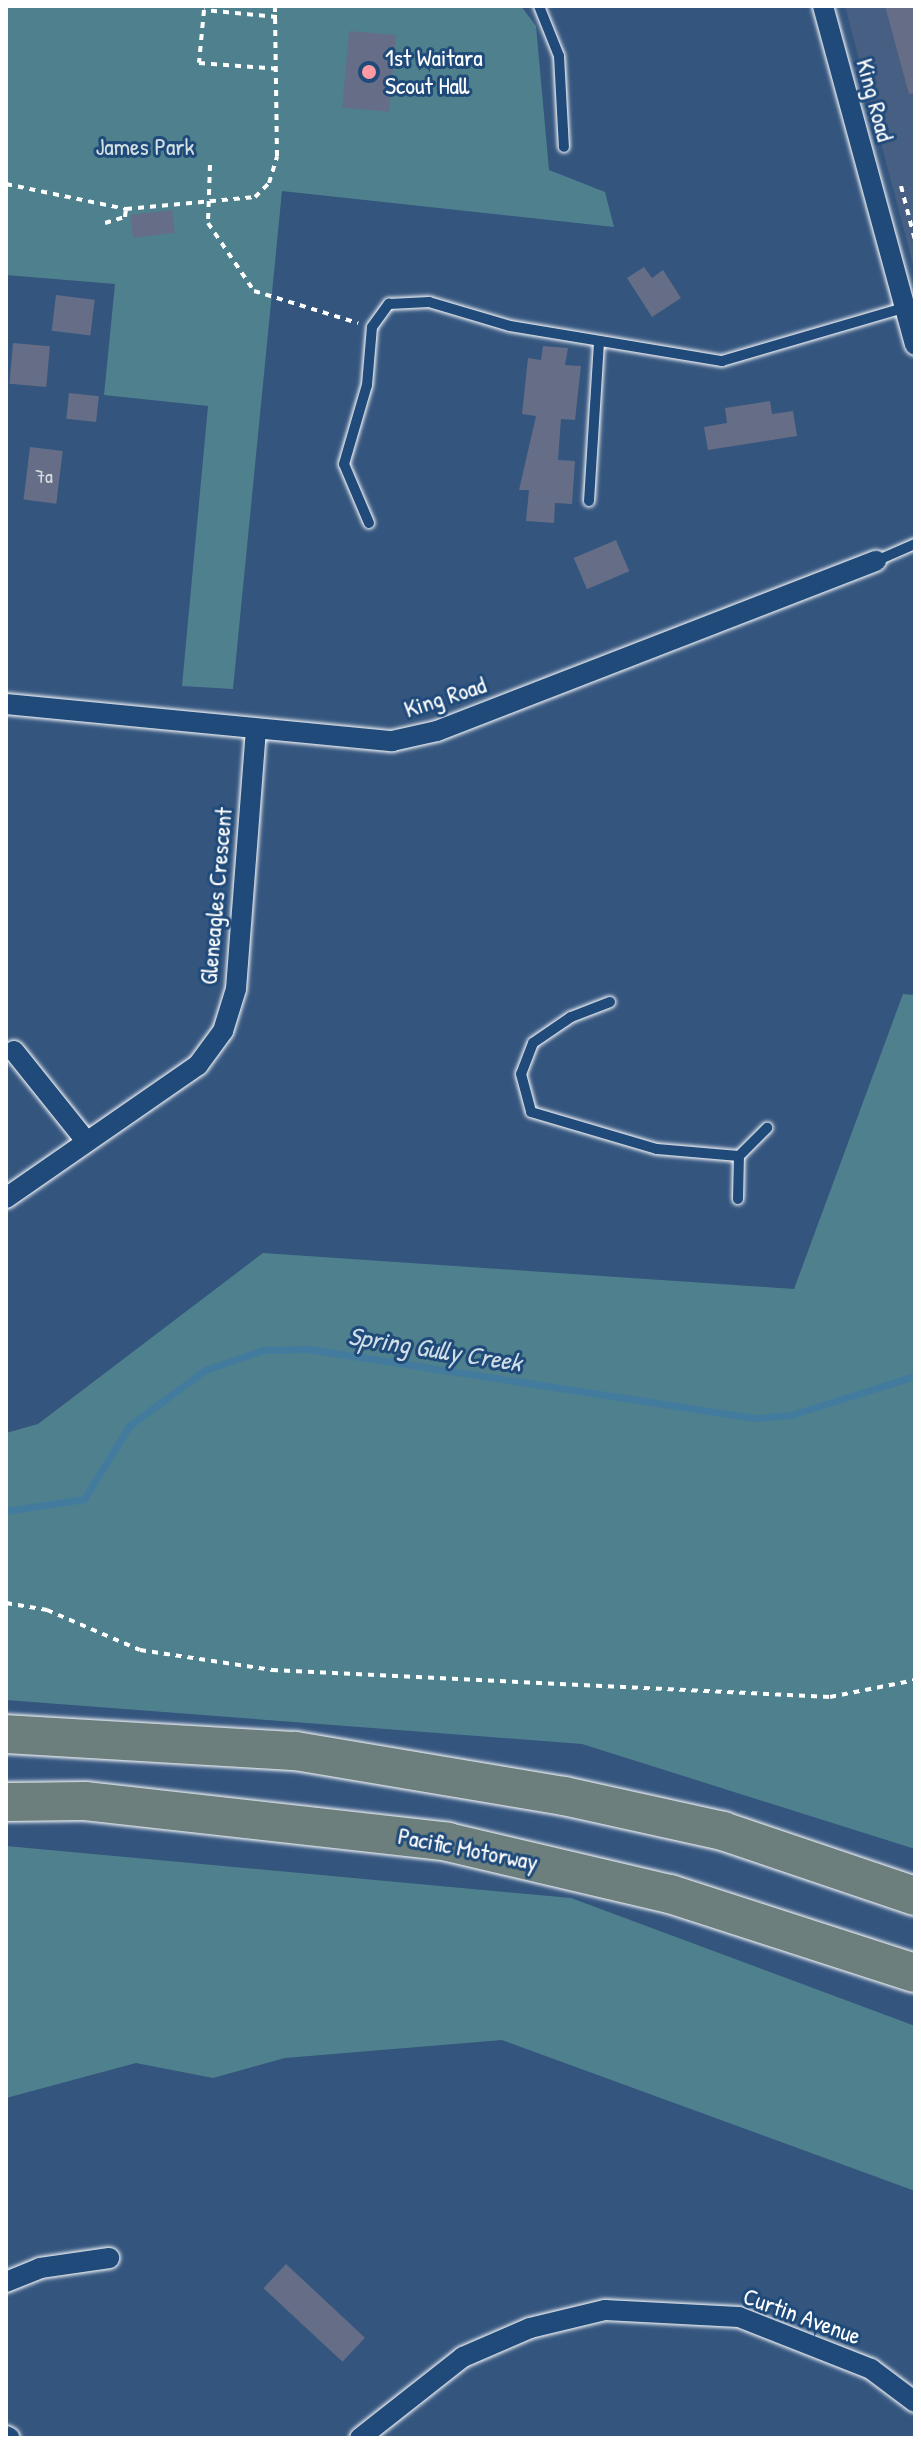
<!DOCTYPE html>
<style>
body{margin:0}
#map{position:relative;width:921px;height:2444px;overflow:hidden;background:#34557e;font-family:"Patrick Hand",sans-serif}
div>[style]{position:absolute}
[style*='--x']{left:calc(var(--x)*1px);top:calc(var(--y)*1px);width:calc(var(--w)*1px);rotate:calc(var(--a)*1deg)}
.built>*{inset:0;background:#475f83}
.green>*{inset:0;background:#4e818d}
.stream>*{height:7px;margin:-3.5px;padding:0 3.5px;transform-origin:3.5px;border-radius:3.5px;background:#437b9e}
.building>*{inset:0;background:#656e86;transform-origin:0 0}
.path>*{height:4px;margin-top:-2px;transform-origin:0;background:repeating-linear-gradient(90deg,#fff 0 6px,transparent 0 12px)}
.roads{filter:drop-shadow(0 0 2px #fff) drop-shadow(0 0 2px #fff)}
.lane>*{height:10px;margin:-5px;padding:0 5px;transform-origin:5px;border-radius:5px;background:#1f4a7a}
.street>*{height:20px;margin:-10px;padding:0 10px;transform-origin:10px;border-radius:10px;background:#1f4a7a}
.highway>*{height:38px;margin:-19px;padding:0 19px;transform-origin:19px;border-radius:19px;background:#6c7f7c}
.dots>*{width:22px;height:22px;translate:-50% -50%;box-sizing:border-box;border:4px solid #1f4a7a;border-radius:50%}
span{translate:-50% -50%;white-space:nowrap;text-align:center;line-height:1.15;-webkit-text-stroke:6px #1f4a7a;paint-order:stroke}
.number-label{font-size:20px;color:#d8dbe1}
.number-label span{-webkit-text-stroke-width:0}
.poi-label{font-size:24px;color:#fff}
.left{translate:0 -50%;text-align:left}
.street-label{font-size:24px;color:#fff}
.park-label{font-size:24px;color:#d3e0e2}
.water-label{font-size:26px;color:#d0dee7;font-style:italic}
.frame{position:absolute;inset:0;border:8px solid #fff;pointer-events:none}
</style>
<div id="map">
<div class="built">
<i style="clip-path:polygon(845px 6px,915px 6px,915px 272px)"></i>
</div>
<div class="green">
<i style="clip-path:polygon(6px 6px,521px 6px,536px 26px,549px 170px,605px 192px,614px 227px,282px 191px,233px 689px,182px 686px,208px 406px,104px 395px,115px 284px,6px 275px)"></i>
<i style="clip-path:polygon(903px 994px,915px 995px,915px 1849px,582px 1744px,6px 1700px,6px 1433px,38px 1424px,263px 1253px,794px 1289px)"></i>
<i style="clip-path:polygon(6px 1846px,571px 1898px,899px 2020px,915px 2026px,915px 2191px,502px 2040px,285px 2058px,213px 2078px,136px 2063px,6px 2098px)"></i>
</div>
<div class="stream">
<i style="--x:6;--y:1511;--w:79;--a:-8.7"></i>
<i style="--x:84;--y:1499;--w:86;--a:-58.3"></i>
<i style="--x:129;--y:1426;--w:94;--a:-36.4"></i>
<i style="--x:205;--y:1370;--w:61;--a:-19"></i>
<i style="--x:263;--y:1350;--w:45;--a:-1.3"></i>
<i style="--x:308;--y:1349;--w:453;--a:8.8"></i>
<i style="--x:756;--y:1418;--w:35;--a:-5"></i>
<i style="--x:791;--y:1415;--w:130;--a:-17.5"></i>
</div>
<div class="building">
<i style="clip-path:polygon(885px 6px,915px 6px,915px 93px,909px 94px)"></i>
<i style="left:349px;top:31px;width:47px;height:77px;rotate:5deg"></i>
<i style="left:172px;top:210px;width:23px;height:42px;rotate:83deg"></i>
<i style="clip-path:polygon(644px 267px,652px 278px,663px 270px,681px 298px,652px 317px,627px 278px)"></i>
<i style="left:56px;top:295px;width:39px;height:36px;rotate:7deg"></i>
<i style="left:13px;top:343px;width:37px;height:41px;rotate:5deg"></i>
<i style="clip-path:polygon(543px 346px,568px 348px,565px 365px,581px 366px,575px 420px,561px 419px,558px 460px,575px 461px,572px 504px,555px 503px,554px 523px,526px 521px,529px 490px,519px 490px,536px 416px,522px 414px,528px 358px,541px 360px)"></i>
<i style="left:69px;top:393px;width:30px;height:26px;rotate:6deg"></i>
<i style="clip-path:polygon(770px 401px,772px 414px,793px 411px,797px 436px,708px 450px,704px 427px,727px 423px,725px 408px)"></i>
<i style="left:30px;top:447px;width:33px;height:53px;rotate:7deg"></i>
<i style="left:616px;top:540px;width:34px;height:46px;rotate:67deg"></i>
<i style="left:286px;top:2264px;width:108px;height:33px;rotate:43deg"></i>
</div>
<div class="path">
<i style="--x:277;--y:17;--w:73;--a:-174.5"></i>
<i style="--x:204;--y:10;--w:53;--a:95.4"></i>
<i style="--x:199;--y:63;--w:81;--a:4.2"></i>
<i style="--x:210;--y:165;--w:58;--a:92"></i>
<i style="--x:208;--y:223;--w:82;--a:55.9"></i>
<i style="--x:254;--y:291;--w:109;--a:17.1"></i>
<i style="--x:6;--y:184;--w:123;--a:11.8"></i>
<i style="--x:126;--y:209;--w:130;--a:-5.3"></i>
<i style="--x:255;--y:197;--w:20;--a:-45"></i>
<i style="--x:269;--y:183;--w:28;--a:-73"></i>
<i style="--x:277;--y:156;--w:150;--a:-90.8"></i>
<i style="--x:901;--y:186;--w:56;--a:75.5"></i>
<i style="--x:105;--y:223;--w:21;--a:-17"></i>
<i style="--x:125;--y:217;--w:8;--a:-83"></i>
<i style="--x:6;--y:1603;--w:42;--a:9.7"></i>
<i style="--x:47;--y:1610;--w:101;--a:23.3"></i>
<i style="--x:140;--y:1650;--w:134;--a:8.6"></i>
<i style="--x:272;--y:1670;--w:559;--a:2.77"></i>
<i style="--x:830;--y:1697;--w:87;--a:-11.3"></i>
</div>
<div class="roads">
<div class="lane">
<i style="--x:539;--y:6;--w:54;--a:68.2"></i>
<i style="--x:559;--y:56;--w:91;--a:86.9"></i>
<i style="--x:589;--y:501;--w:160;--a:-86.4"></i>
<i style="--x:369;--y:523;--w:64;--a:-113"></i>
<i style="--x:344;--y:464;--w:82;--a:-73.8"></i>
<i style="--x:367;--y:385;--w:58;--a:-85.1"></i>
<i style="--x:372;--y:327;--w:29;--a:-54"></i>
<i style="--x:389;--y:304;--w:40;--a:-2.9"></i>
<i style="--x:429;--y:302;--w:84;--a:16.5"></i>
<i style="--x:510;--y:326;--w:215;--a:9.4"></i>
<i style="--x:722;--y:361;--w:189;--a:-16.3"></i>
<i style="--x:876;--y:561;--w:43;--a:-23.6"></i>
<i style="--x:610;--y:1002;--w:42;--a:159"></i>
<i style="--x:571;--y:1017;--w:46;--a:145.6"></i>
<i style="--x:533;--y:1043;--w:33;--a:111"></i>
<i style="--x:521;--y:1074;--w:39;--a:75"></i>
<i style="--x:531;--y:1112;--w:131;--a:16.4"></i>
<i style="--x:657;--y:1149;--w:82;--a:4.9"></i>
<i style="--x:738;--y:1199;--w:43;--a:-88.7"></i>
<i style="--x:739;--y:1156;--w:40;--a:-45"></i>
</div>
<div class="street">
<i style="--x:823;--y:6;--w:351;--a:74.8"></i>
<i style="--x:6;--y:704;--w:388;--a:5.5"></i>
<i style="--x:392;--y:741;--w:46;--a:-12.5"></i>
<i style="--x:437;--y:731;--w:471;--a:-21.2"></i>
<i style="--x:14;--y:1051;--w:115;--a:51.3"></i>
<i style="--x:6;--y:1198;--w:234;--a:-34.7"></i>
<i style="--x:198;--y:1065;--w:42;--a:-53.7"></i>
<i style="--x:223;--y:1031;--w:44;--a:-72.8"></i>
<i style="--x:236;--y:989;--w:261;--a:-85.6"></i>
<i style="--x:6;--y:2282;--w:37;--a:-22"></i>
<i style="--x:40;--y:2268;--w:70;--a:-8.2"></i>
<i style="--x:6;--y:2436;--w:4;--a:27"></i>
<i style="--x:360;--y:2438;--w:131;--a:-38.2"></i>
<i style="--x:463;--y:2357;--w:73;--a:-23.4"></i>
<i style="--x:530;--y:2328;--w:77;--a:-13.5"></i>
<i style="--x:605;--y:2310;--w:134;--a:3"></i>
<i style="--x:739;--y:2317;--w:142;--a:21.5"></i>
<i style="--x:871;--y:2369;--w:55;--a:36.9"></i>
</div>
<div class="highway">
<i style="--x:6;--y:1734;--w:289;--a:3.4"></i>
<i style="--x:295;--y:1751;--w:273;--a:9.5"></i>
<i style="--x:564;--y:1796;--w:163;--a:12.4"></i>
<i style="--x:723;--y:1831;--w:203;--a:18.7"></i>
<i style="--x:6;--y:1802;--w:79;--a:-0.7"></i>
<i style="--x:85;--y:1801;--w:365;--a:6.4"></i>
<i style="--x:448;--y:1842;--w:228;--a:13.2"></i>
<i style="--x:670;--y:1894;--w:257;--a:17.9"></i>
</div>
</div>
<div class="dots">
<i style="left:369px;top:72px;background:#ff9aa2"></i>
</div>
<div class="number-label">
<span style="left:44px;top:475px">7a</span>
</div>
<div class="poi-label">
<span class="left" style="left:385px;top:72px">1st Waitara<br>Scout Hall</span>
</div>
<div class="street-label">
<span style="left:875px;top:100px;rotate:75deg">King Road</span>
<span style="left:445px;top:697px;rotate:-18deg">King Road</span>
<span style="left:216px;top:896px;rotate:-85deg">Gleneagles Crescent</span>
<span style="left:468px;top:1849px;rotate:11deg">Pacific Motorway</span>
<span style="left:802px;top:2316px;rotate:20deg">Curtin Avenue</span>
</div>
<div class="park-label">
<span style="left:145px;top:147px">James Park</span>
</div>
<div class="water-label">
<span style="left:435px;top:1349px;rotate:9deg">Spring Gully Creek</span>
</div>
<div class="frame"></div>
</div>
